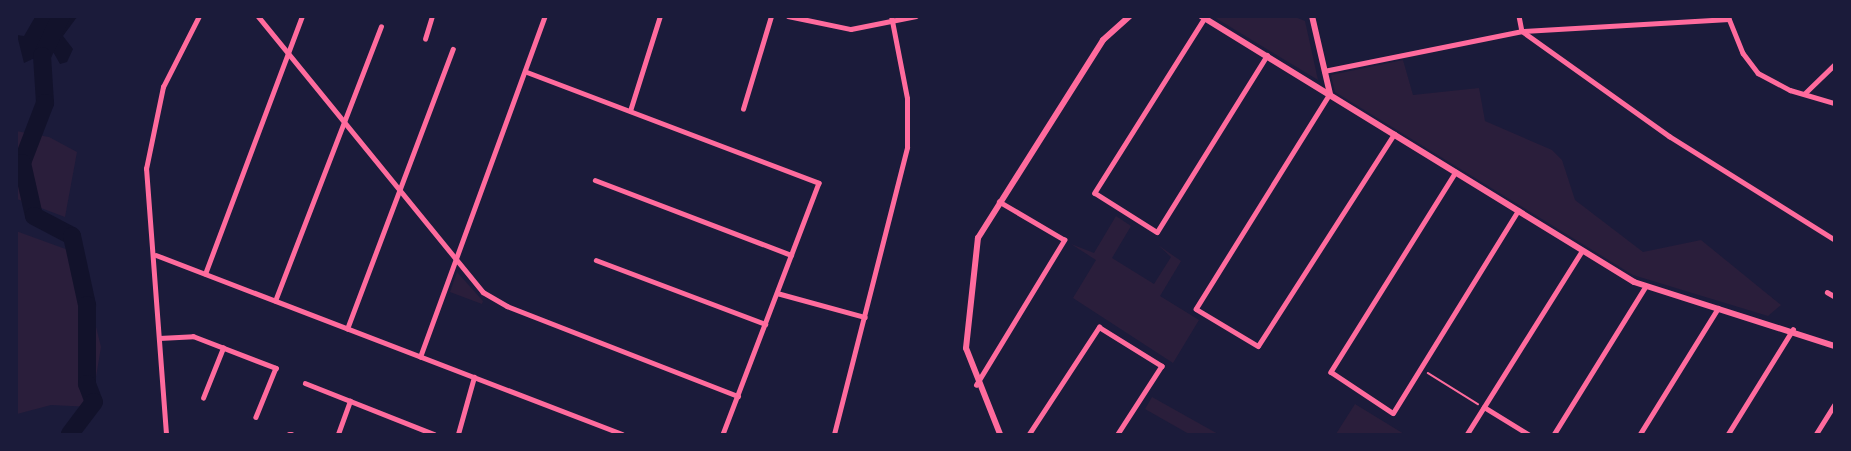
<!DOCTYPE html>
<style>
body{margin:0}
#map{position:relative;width:1851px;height:451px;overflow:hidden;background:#1b1b3a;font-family:"Libre Baskerville",serif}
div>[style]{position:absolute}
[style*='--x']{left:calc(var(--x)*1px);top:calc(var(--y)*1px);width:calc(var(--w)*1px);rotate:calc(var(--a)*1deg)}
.green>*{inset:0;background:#2a1e3b}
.water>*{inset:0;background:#12122b}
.river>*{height:18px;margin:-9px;padding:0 9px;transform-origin:9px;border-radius:9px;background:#12122b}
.path>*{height:1.5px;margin:-0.75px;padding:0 0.75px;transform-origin:0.75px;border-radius:0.75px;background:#ff6b9d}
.minor>*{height:4.5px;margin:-2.25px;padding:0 2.25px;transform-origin:2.25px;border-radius:2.25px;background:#ff6b9d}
.tertiary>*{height:5px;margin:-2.5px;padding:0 2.5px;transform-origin:2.5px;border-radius:2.5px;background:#ff6b9d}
.secondary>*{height:6px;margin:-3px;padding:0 3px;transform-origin:3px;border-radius:3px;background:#ff6b9d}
span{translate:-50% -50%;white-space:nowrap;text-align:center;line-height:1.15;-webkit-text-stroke:4.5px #1b1b3a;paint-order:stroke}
.frame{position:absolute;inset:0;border:18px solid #1b1b3a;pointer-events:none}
</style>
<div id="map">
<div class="green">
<i style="clip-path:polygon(1295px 17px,1305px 21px,1318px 80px,1214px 17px)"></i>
<i style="clip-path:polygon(1403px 60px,1413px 95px,1479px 88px,1485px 121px,1552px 150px,1562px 160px,1575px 200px,1643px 252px,1701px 240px,1781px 305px,1768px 316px,1633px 275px,1335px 92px,1331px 75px)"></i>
<i style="clip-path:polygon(16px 131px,49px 137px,77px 152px,65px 217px,17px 199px)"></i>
<i style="clip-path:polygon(1116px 216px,1131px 226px,1112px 258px,1154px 284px,1171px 257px,1158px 245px,1181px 261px,1160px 296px,1199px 320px,1173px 363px,1073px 298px,1096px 260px,1071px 244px,1094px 253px)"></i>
<i style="clip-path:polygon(16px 231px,71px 251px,85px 282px,101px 347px,91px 407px,51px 405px,17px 414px)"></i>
<i style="clip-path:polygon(457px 272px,483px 301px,482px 304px,450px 292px)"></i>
<i style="clip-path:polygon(1152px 397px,1218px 434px,1189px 434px,1145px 409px)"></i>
<i style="clip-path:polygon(1355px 404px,1404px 434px,1336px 434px)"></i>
</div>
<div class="water">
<i style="clip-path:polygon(35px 17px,77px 17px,63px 36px,73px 49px,67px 62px,60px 64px,52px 50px,24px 63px,17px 35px,24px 36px)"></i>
</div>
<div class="river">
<i style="--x:61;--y:16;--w:44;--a:115.4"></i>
<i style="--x:42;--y:56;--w:47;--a:86.3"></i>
<i style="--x:45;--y:103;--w:64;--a:111"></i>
<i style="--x:22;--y:163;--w:54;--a:77.2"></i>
<i style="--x:34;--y:216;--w:43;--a:27.8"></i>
<i style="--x:72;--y:236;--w:71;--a:77.7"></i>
<i style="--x:87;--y:305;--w:79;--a:90"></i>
<i style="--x:87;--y:384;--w:19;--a:69"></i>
<i style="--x:94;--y:402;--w:40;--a:127"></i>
</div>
<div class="path">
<i style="--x:1428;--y:373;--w:59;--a:31.8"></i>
</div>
<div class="minor">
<i style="--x:258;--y:16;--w:356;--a:50.8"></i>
<i style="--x:483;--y:292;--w:28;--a:30"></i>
<i style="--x:507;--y:306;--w:248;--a:21.3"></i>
<i style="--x:788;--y:16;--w:64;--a:11.7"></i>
<i style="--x:851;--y:29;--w:66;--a:-11.3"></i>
<i style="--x:1519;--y:16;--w:15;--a:79"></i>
<i style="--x:1522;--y:31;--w:181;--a:35.5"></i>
<i style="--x:1669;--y:136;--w:195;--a:32"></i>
<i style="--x:1728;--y:16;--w:40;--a:68"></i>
<i style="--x:1743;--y:53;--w:25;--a:53"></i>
<i style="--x:1758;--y:73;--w:36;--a:28"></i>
<i style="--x:1790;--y:90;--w:46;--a:16.5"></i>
<i style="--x:1205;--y:18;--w:207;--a:122.2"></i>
<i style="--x:1095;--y:193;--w:73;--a:32.2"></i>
<i style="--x:1157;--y:232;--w:208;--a:-58.1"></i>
<i style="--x:425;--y:39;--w:24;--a:-73"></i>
<i style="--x:1324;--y:71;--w:202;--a:-11.4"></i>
<i style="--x:1522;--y:31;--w:207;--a:-3.3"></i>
<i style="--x:527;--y:72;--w:312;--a:20.8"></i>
<i style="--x:819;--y:183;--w:269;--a:110.9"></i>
<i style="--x:1330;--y:94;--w:253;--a:121.9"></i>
<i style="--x:1196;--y:309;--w:72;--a:30.8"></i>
<i style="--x:1258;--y:346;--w:252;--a:-57.3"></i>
<i style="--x:1804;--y:94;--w:42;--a:-44"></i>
<i style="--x:743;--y:109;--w:97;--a:-73.2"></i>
<i style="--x:630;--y:111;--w:100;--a:-72.5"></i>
<i style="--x:1456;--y:172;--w:236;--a:122"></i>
<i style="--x:1331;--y:372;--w:74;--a:33.5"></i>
<i style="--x:1393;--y:413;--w:238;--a:-58.3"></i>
<i style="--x:595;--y:180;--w:210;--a:20.9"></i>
<i style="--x:156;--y:255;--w:499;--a:21"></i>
<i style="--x:596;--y:260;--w:181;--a:20.7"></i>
<i style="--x:205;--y:274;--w:276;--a:-69.4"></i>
<i style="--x:1827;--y:292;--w:8;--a:30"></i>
<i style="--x:777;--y:293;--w:91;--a:15.3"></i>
<i style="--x:275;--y:301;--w:294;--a:-68.9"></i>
<i style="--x:347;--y:329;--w:299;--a:-69.3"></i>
<i style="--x:159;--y:338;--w:34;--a:-3"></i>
<i style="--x:193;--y:336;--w:89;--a:21.1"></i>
<i style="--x:276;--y:368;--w:53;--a:112.2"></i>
<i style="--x:420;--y:357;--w:363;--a:-69.9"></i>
<i style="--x:305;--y:383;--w:139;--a:21.6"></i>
<i style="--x:976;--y:385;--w:170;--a:-58.7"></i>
<i style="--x:1064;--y:240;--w:75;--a:-149.7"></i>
<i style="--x:203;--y:398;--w:54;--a:-68.2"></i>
<i style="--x:1484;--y:407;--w:52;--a:31.5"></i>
<i style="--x:166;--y:434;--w:266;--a:-94.3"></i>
<i style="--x:146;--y:169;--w:84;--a:-78.3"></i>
<i style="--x:163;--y:87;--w:80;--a:-63.1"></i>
<i style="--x:289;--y:434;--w:3;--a:0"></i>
<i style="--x:338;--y:434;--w:35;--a:-70"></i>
<i style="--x:458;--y:434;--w:59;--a:-74.3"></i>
<i style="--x:1029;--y:434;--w:128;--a:-56.8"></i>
<i style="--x:1099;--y:327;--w:74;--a:31.8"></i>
<i style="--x:1162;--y:366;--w:81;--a:122.9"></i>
<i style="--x:1467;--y:434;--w:216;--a:-57.9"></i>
<i style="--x:1554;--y:434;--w:173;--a:-58.2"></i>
<i style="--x:1640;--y:434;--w:148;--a:-58.2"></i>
<i style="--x:1728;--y:434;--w:123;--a:-58.2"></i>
<i style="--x:1816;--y:434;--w:34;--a:-58"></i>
</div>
<div class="tertiary">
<i style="--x:834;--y:434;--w:296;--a:-75.7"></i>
<i style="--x:907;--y:147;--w:49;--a:-90"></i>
<i style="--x:907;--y:98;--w:84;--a:-101"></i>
</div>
<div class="secondary">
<i style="--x:1201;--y:16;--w:508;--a:31.56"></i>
<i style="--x:1634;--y:282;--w:210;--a:17.7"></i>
<i style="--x:1312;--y:16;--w:80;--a:77"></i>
<i style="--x:1000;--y:434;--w:92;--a:-111.6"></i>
<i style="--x:966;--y:348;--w:111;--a:-83.8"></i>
<i style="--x:978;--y:238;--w:234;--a:-57.7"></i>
<i style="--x:1103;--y:40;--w:36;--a:-42"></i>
</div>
<div class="frame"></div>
</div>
